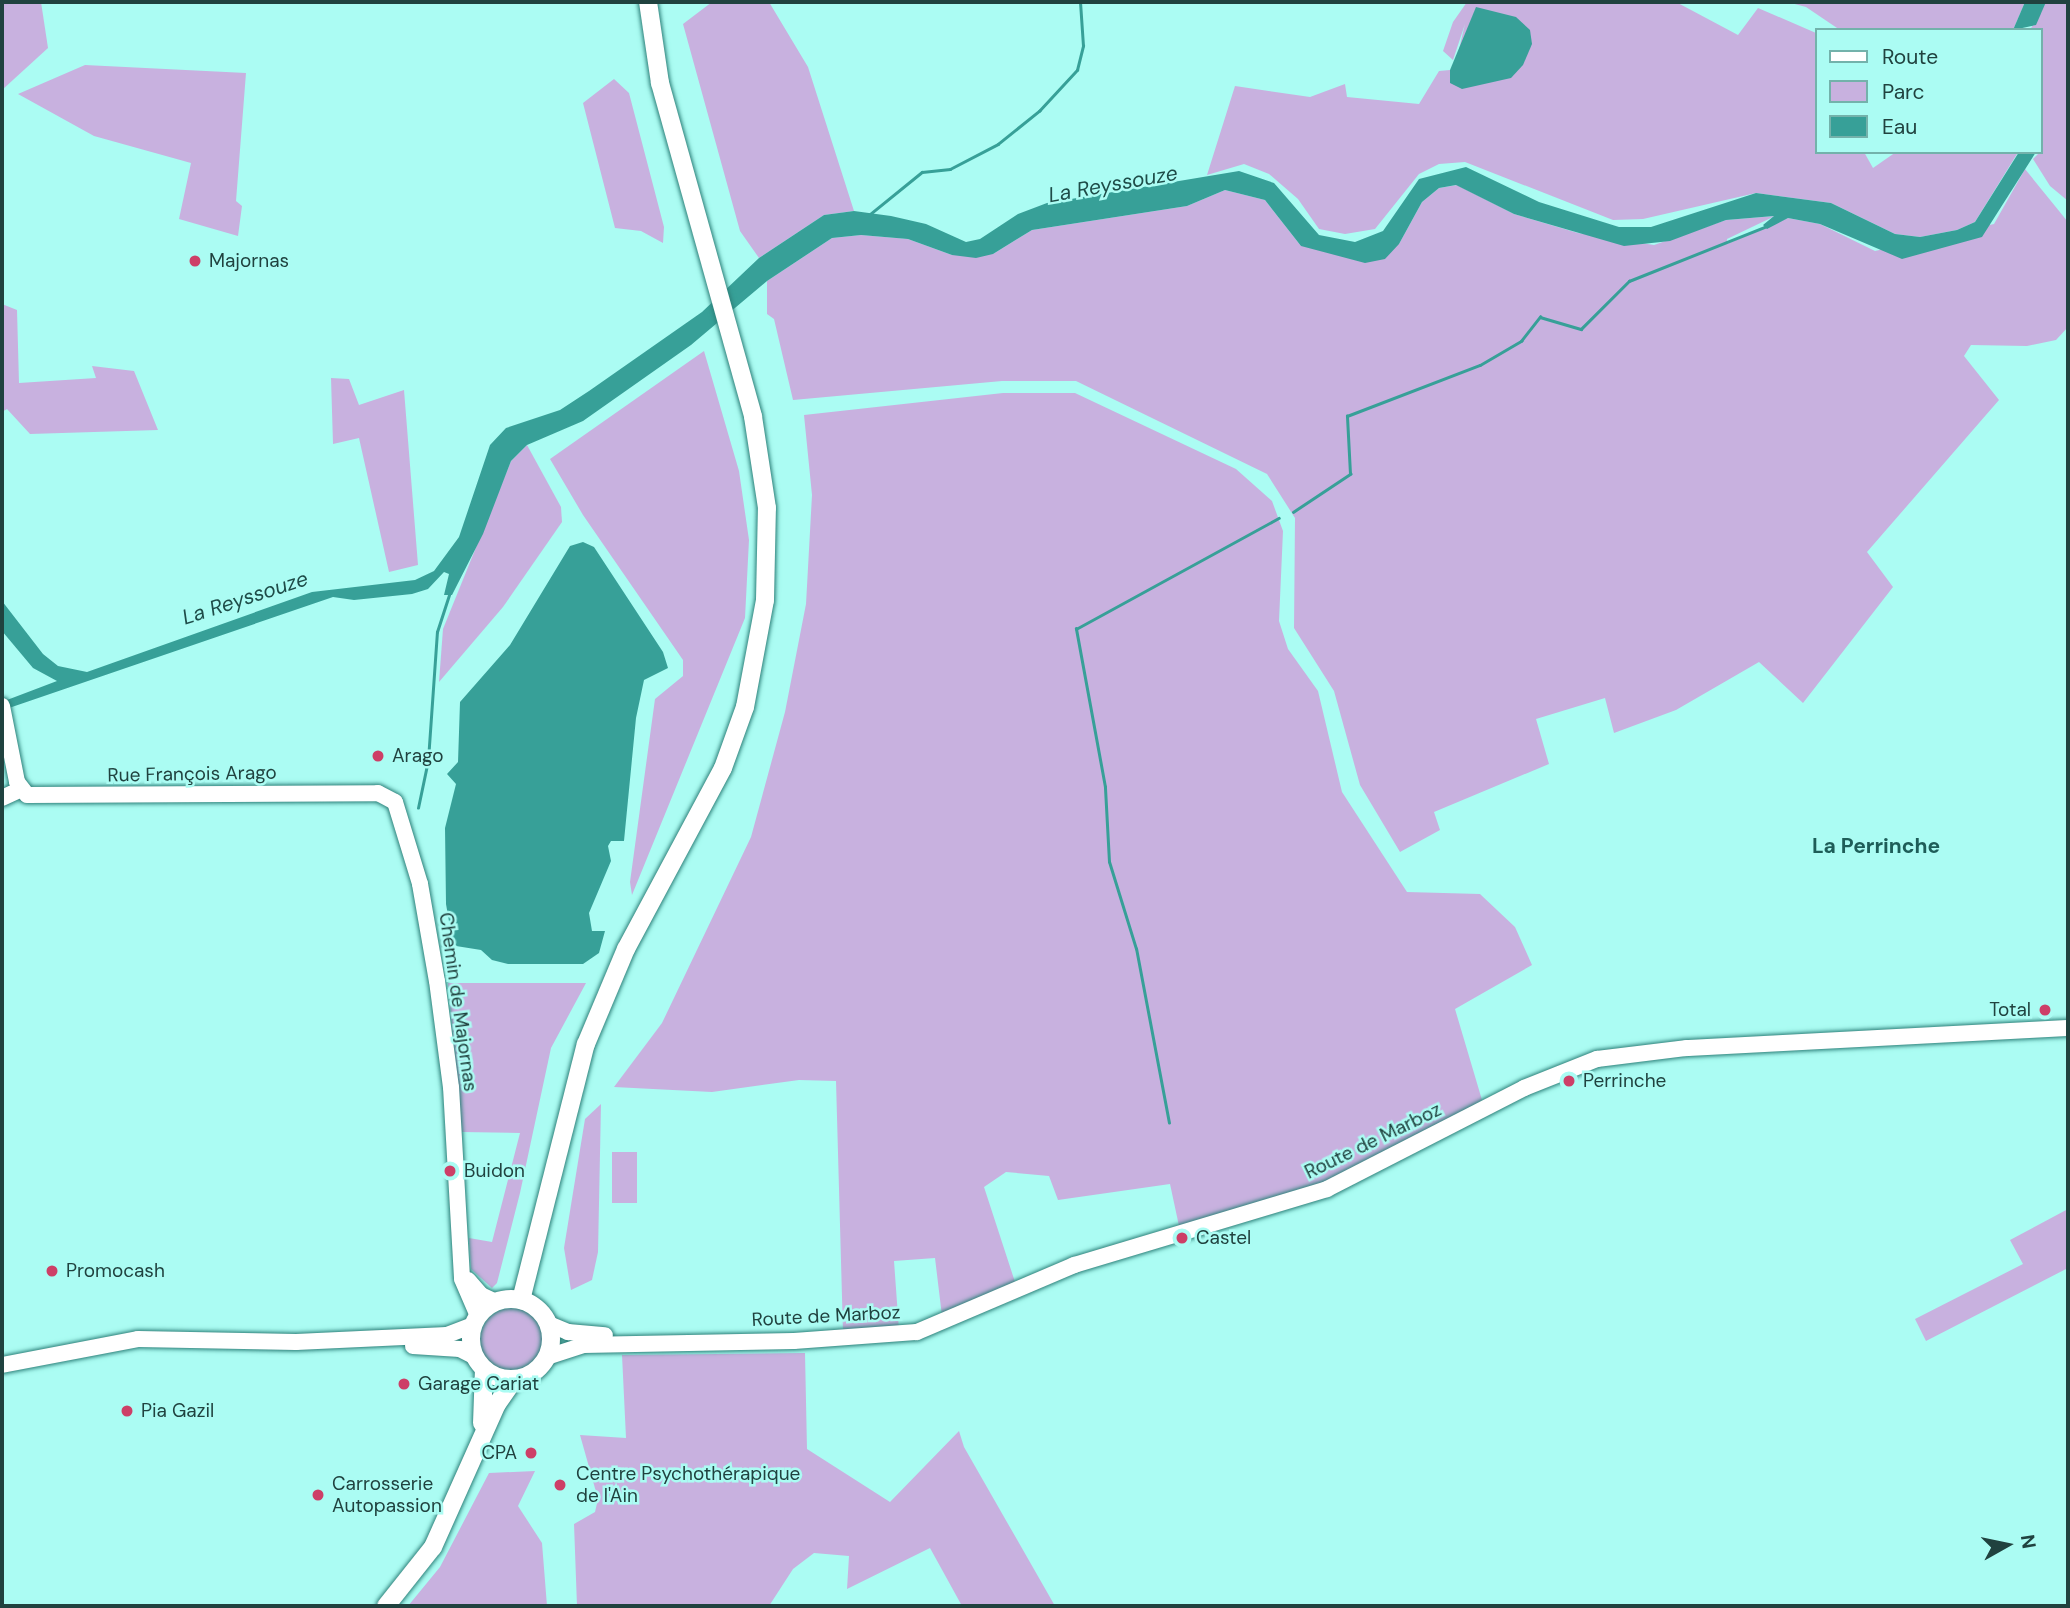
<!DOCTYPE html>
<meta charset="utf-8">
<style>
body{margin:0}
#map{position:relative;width:2070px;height:1608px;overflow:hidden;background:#abfcf3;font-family:"DM Sans",sans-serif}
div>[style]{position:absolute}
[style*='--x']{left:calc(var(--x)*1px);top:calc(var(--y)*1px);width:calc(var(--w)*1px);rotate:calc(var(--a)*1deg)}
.green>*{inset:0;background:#c8b1df;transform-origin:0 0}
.round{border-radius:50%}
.water>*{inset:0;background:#37a098}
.stream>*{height:2.5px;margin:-1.25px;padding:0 1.25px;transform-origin:1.25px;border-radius:1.25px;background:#37a098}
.roads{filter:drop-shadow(0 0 2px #2d817a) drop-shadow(0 0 2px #2d817a)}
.secondary>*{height:16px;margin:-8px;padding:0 8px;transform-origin:8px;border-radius:8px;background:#fff}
.primary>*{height:18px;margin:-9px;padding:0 9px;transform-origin:9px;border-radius:9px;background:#fff}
.primary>.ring{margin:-9px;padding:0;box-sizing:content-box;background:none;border:18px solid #fff;border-radius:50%}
.dots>*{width:19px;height:19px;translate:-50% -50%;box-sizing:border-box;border:4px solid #abfcf3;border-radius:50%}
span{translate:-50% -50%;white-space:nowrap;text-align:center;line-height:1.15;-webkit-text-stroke:5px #abfcf3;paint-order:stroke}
.poi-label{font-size:19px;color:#20423f}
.left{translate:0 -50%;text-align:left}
.right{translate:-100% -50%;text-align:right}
.street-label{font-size:19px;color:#20423f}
.water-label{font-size:21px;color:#1e4c48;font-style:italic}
.neighbourhood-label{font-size:21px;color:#1e5d58;font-weight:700}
.frame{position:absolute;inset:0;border:4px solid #20423f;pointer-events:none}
.legend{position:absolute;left:1815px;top:28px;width:228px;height:126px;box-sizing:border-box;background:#abfcf3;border:2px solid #73b2ab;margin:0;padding:9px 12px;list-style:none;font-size:21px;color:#20423f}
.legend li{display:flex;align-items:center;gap:14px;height:35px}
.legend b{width:35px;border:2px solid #73b2ab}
.north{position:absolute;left:1972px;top:1510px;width:70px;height:70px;-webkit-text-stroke:5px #abfcf3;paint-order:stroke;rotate:81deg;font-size:19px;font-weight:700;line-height:28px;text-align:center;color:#20423f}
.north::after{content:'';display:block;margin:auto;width:24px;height:32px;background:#20423f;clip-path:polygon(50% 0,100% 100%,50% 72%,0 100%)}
</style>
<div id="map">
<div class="green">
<i style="clip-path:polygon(2px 2px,41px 2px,48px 48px,2px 90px)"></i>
<i style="clip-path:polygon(712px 2px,769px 2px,808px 67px,854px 211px,824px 215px,759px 258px,740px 231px,683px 24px)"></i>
<i style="clip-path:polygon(1467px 2px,1676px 2px,1738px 35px,1758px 8px,1816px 33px,1816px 152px,1864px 152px,1873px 168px,1896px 152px,2017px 154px,1975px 222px,1957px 230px,1920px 237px,1895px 234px,1831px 203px,1756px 193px,1643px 219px,1613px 220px,1465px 162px,1439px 164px,1419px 174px,1375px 229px,1345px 234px,1319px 229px,1298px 199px,1269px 174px,1244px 164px,1207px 175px,1235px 86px,1310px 97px,1345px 84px,1347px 97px,1419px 104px,1439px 71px,1450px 70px,1451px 83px,1465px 24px,1453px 60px,1443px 51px,1453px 22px)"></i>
<i style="clip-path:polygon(1787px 2px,2025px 2px,2013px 30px,1840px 30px,1806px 7px)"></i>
<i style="clip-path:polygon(2046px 2px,2068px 2px,2068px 201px,2050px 186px,2033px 159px,2040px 152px,2040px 30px,2030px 30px)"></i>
<i style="clip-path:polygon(85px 65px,246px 73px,236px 201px,242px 206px,238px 236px,179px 219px,191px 163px,94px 136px,18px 94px)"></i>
<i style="clip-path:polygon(614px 79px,629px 93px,664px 227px,663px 243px,641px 231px,615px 228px,583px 103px)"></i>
<i style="clip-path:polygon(2025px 169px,2068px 222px,2068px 327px,2056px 340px,2027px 346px,1971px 345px,1964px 356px,1999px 400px,1867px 552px,1893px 587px,1803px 703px,1759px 662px,1676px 710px,1614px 733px,1605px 698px,1536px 719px,1549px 764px,1434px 812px,1440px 830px,1400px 852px,1360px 785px,1334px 691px,1294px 628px,1295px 518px,1267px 474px,1076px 381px,1002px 381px,793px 400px,774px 319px,767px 314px,767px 281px,832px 238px,861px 235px,908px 239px,952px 255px,993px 254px,1032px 230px,1187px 206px,1225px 190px,1265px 200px,1301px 246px,1399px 244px,1422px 202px,1439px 188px,1457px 185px,1514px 214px,1578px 233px,1654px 245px,1726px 220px,1775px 216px,1727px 239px,1727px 244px,1788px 218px,1820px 224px,1875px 251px,1994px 224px)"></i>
<i style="clip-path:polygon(2px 304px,17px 310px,19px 383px,96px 378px,92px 366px,134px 371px,158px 430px,30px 434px,7px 409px,2px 412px)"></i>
<i style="clip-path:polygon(704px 351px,739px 471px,749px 540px,745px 618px,632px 895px,630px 882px,655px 699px,683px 676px,683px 660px,583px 515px,550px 459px)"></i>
<i style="clip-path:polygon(331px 378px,349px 379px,359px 405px,404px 390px,418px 565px,389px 572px,359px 438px,333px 444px)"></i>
<i style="clip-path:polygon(1003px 393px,1075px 393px,1236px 469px,1272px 501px,1283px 531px,1279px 621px,1288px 649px,1318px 691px,1342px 792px,1407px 892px,1480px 894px,1515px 927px,1532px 965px,1455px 1009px,1482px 1100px,1440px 1126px,1318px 1185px,1179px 1226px,1170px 1184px,1058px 1200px,1049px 1176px,1006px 1172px,984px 1187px,1015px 1282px,942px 1316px,935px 1258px,894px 1261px,899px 1330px,843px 1333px,836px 1081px,799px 1080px,712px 1092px,614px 1087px,662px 1023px,751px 837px,785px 712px,806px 604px,812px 495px,804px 415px)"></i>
<i style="clip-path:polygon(527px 445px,561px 507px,562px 522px,503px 607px,439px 682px,443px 629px,511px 461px)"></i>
<i style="clip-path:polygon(448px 983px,586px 983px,551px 1048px,520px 1193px,497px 1283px,492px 1288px,471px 1269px,469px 1238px,492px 1242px,520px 1133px,462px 1132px)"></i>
<i style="clip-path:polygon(601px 1104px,598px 1252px,592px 1280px,571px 1290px,564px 1248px,585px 1119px)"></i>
<i style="left:612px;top:1152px;width:25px;height:51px"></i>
<i style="clip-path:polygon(2068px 1209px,2068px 1268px,1926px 1341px,1915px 1319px,2023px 1264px,2010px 1240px)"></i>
<i class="round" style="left:480px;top:1308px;width:64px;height:64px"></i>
<i style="clip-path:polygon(805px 1353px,807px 1449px,890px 1502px,959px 1431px,964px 1447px,1055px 1606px,962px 1606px,930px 1548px,847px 1589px,849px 1556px,814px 1553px,793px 1569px,769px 1606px,577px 1606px,574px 1524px,595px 1512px,598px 1499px,580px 1435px,626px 1438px,622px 1355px)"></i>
<i style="clip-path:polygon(535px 1471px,518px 1506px,542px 1543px,547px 1606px,408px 1606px,440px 1567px,489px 1473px)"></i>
</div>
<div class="water">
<i style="clip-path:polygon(2025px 2px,2046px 2px,2036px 25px,2013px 30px)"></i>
<i style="clip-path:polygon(1476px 7px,1516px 17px,1530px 30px,1532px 44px,1523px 65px,1511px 78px,1462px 89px,1450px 83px,1450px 70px)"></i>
<i style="clip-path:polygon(2019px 152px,2036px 152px,1982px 237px,1902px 259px,1820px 224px,1788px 218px,1767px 229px,1763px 225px,1774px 216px,1726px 220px,1670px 241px,1624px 246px,1514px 214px,1456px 185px,1439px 188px,1422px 202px,1399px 244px,1385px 259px,1365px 263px,1301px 246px,1265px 200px,1225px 190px,1187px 206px,1032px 230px,993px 254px,976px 258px,952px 255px,908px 239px,861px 235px,832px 238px,767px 281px,691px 345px,583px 421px,527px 445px,511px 461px,483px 534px,452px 595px,444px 595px,449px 574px,444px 572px,428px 589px,412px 594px,354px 600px,333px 597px,9px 708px,7px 700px,57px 681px,33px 668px,2px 631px,2px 601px,43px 654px,58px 666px,87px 672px,312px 592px,415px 580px,434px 571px,459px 537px,490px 445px,506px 428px,560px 410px,589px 391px,702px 312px,759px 258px,824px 215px,854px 211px,891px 216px,926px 224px,966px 242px,980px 239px,1018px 214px,1047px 203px,1239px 171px,1274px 183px,1319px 235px,1355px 242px,1383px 231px,1419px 179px,1466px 167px,1539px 202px,1619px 227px,1651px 227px,1756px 193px,1831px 203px,1895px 234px,1920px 237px,1957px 230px,1975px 222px)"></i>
<i style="clip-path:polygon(583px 542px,594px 547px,663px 652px,668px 668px,644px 680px,636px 718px,624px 841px,611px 841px,608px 846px,611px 861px,589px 913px,592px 931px,605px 931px,599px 953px,583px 964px,508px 964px,492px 960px,481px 950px,456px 946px,452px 939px,446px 904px,445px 828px,456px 784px,447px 774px,458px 762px,460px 702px,510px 645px,570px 546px)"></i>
</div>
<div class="stream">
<i style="--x:869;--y:215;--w:68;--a:-39.1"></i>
<i style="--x:922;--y:172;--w:28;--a:-6"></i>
<i style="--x:950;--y:169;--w:54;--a:-27.5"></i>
<i style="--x:998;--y:144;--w:53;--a:-38.8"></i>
<i style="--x:1039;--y:111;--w:56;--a:-47.2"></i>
<i style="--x:1077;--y:70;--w:25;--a:-76"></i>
<i style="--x:1083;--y:46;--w:44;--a:-93.9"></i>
<i style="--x:1293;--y:512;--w:69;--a:-33.7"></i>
<i style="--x:1350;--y:474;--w:58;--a:-93"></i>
<i style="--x:1347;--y:416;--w:142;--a:-21"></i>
<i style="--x:1480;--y:365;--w:48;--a:-30.3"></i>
<i style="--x:1521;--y:341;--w:31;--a:-52"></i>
<i style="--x:1540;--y:317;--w:43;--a:16.3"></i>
<i style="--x:1581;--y:329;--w:68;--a:-45"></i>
<i style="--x:1629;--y:281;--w:149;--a:-21.7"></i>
<i style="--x:418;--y:808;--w:49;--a:-78.2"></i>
<i style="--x:428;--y:760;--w:128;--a:-86"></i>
<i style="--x:437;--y:632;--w:39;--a:-72"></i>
<i style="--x:1169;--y:1123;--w:177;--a:-100.7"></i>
<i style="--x:1136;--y:949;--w:91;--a:-107.2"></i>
<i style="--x:1109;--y:862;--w:75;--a:-93.1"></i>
<i style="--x:1105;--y:787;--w:161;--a:-100.4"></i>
<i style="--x:1076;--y:629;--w:231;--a:-28.7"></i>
</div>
<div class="roads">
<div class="secondary">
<i style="--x:2;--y:706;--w:77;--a:78.8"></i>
<i style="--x:17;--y:782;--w:16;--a:52"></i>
<i style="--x:27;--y:795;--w:351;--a:-0.3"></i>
<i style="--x:378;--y:793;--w:19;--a:28"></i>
<i style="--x:395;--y:802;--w:86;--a:73"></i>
<i style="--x:420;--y:884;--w:98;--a:80.1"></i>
<i style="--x:437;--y:981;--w:107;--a:82.5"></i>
<i style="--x:451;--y:1087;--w:192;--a:86.7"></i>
<i style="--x:462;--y:1279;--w:40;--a:66.6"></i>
<i style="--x:2;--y:798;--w:21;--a:-25"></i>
<i style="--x:468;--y:1280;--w:20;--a:49"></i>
<i style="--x:481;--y:1295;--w:17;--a:25"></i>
<i style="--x:549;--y:1324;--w:21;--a:23"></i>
<i style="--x:568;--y:1332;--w:37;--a:5"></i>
<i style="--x:413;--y:1346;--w:47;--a:3.7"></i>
<i style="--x:460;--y:1349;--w:16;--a:27"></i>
<i style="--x:547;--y:1357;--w:38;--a:-18"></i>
<i style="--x:583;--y:1345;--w:211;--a:-1.1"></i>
<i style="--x:794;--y:1341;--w:123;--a:-4.2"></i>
<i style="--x:917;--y:1332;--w:171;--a:-23.1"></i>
<i style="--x:1074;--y:1265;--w:264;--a:-16.7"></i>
<i style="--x:1327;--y:1189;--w:221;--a:-27.1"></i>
<i style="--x:1524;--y:1088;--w:79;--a:-21.7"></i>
<i style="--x:1597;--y:1059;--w:91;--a:-7"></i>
<i style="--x:1687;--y:1048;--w:382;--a:-3"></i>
<i style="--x:2;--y:1365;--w:138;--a:-10.8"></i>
<i style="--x:138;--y:1339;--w:158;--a:1.1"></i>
<i style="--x:296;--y:1342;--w:151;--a:-2.7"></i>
<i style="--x:447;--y:1335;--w:28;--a:-21"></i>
</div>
<div class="primary">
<i class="ring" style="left:471px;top:1299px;width:62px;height:62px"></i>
<i style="--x:521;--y:1300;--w:264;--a:-75.8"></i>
<i style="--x:586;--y:1044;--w:103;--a:-67.2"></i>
<i style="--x:626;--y:949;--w:205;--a:-61.8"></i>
<i style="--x:723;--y:768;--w:65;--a:-70.2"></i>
<i style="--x:745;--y:707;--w:109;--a:-79.4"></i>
<i style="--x:765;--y:600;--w:92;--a:-88.8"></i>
<i style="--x:767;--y:508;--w:93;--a:-98.7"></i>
<i style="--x:753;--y:416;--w:346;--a:-105.6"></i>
<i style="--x:660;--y:83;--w:82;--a:-98.4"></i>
<i style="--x:482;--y:1423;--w:54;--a:-87.9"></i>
<i style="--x:386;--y:1606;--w:75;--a:-51.5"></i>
<i style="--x:433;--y:1547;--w:157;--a:-65.9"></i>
<i style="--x:497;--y:1404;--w:29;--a:-55"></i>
</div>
</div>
<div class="dots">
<i style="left:195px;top:261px;background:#cd3f67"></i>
<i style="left:378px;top:756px;background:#cd3f67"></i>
<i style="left:2045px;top:1010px;background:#cd3f67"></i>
<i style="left:1569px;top:1081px;background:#cd3f67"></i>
<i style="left:450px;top:1171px;background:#cd3f67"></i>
<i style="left:1182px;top:1238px;background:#cd3f67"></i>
<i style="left:52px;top:1271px;background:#cd3f67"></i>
<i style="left:404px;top:1384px;background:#cd3f67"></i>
<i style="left:127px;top:1411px;background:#cd3f67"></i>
<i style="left:531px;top:1453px;background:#cd3f67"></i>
<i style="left:560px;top:1485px;background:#cd3f67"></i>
<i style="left:318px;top:1495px;background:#cd3f67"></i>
</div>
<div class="poi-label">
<span class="left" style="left:209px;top:261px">Majornas</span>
<span class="left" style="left:392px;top:756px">Arago</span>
<span class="right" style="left:2031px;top:1010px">Total</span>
<span class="left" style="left:1583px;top:1081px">Perrinche</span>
<span class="left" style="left:464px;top:1171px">Buidon</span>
<span class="left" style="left:1196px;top:1238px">Castel</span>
<span class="left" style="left:66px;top:1271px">Promocash</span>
<span class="left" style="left:418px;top:1384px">Garage Cariat</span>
<span class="left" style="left:141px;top:1411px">Pia Gazil</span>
<span class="right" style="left:517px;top:1453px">CPA</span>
<span class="left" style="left:576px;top:1485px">Centre Psychothérapique<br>de l'Ain</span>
<span class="left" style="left:332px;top:1495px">Carrosserie<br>Autopassion</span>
</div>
<div class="street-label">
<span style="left:192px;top:774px;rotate:-1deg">Rue François Arago</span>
<span style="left:458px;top:1002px;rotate:82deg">Chemin de Majornas</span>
<span style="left:1373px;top:1141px;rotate:-26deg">Route de Marboz</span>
<span style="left:826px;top:1316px;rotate:-3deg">Route de Marboz</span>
</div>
<div class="water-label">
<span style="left:1113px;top:184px;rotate:-10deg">La Reyssouze</span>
<span style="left:245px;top:598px;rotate:-18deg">La Reyssouze</span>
</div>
<div class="neighbourhood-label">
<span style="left:1876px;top:846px">La Perrinche</span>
</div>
<div class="frame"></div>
<ul class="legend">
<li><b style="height:9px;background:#fff"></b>Route</li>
<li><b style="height:19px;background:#c8b1df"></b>Parc</li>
<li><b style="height:19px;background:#37a098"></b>Eau</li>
</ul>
<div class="north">N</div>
</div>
